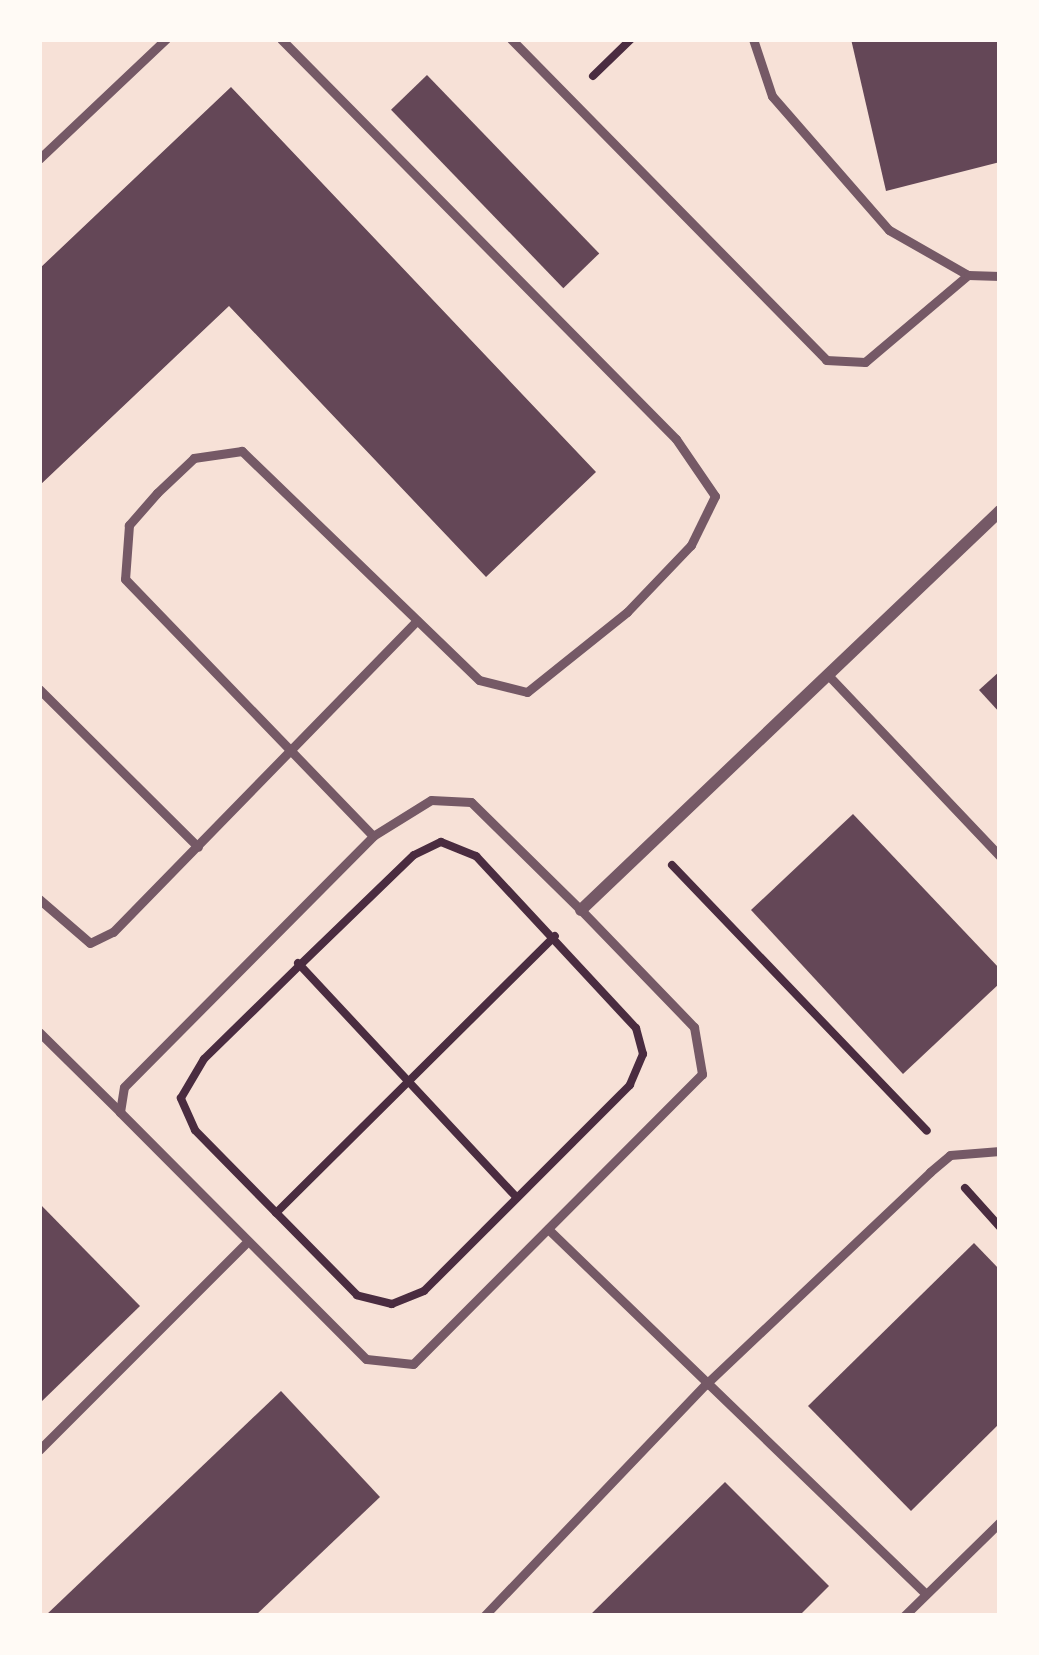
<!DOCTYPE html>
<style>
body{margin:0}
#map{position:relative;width:1039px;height:1655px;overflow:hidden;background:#f7e1d7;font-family:"Zilla Slab",serif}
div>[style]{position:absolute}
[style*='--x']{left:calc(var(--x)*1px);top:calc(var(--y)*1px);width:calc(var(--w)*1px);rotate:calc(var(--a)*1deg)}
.building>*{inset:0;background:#644757;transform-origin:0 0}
.path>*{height:8px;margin:-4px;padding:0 4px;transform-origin:4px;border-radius:4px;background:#4a2c40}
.service>*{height:9px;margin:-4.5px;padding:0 4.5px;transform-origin:4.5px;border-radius:4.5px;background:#755966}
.minor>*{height:12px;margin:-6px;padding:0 6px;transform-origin:6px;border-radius:6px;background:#755966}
span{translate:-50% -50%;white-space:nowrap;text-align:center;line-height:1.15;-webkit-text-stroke:12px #fffaf5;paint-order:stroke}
.frame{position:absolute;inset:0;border:42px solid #fffaf5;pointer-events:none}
</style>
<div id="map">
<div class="building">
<i style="clip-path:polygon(851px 39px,1000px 39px,1000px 162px,886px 191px)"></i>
<i style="left:427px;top:75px;width:248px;height:50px;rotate:46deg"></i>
<i style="clip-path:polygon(231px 87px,596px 472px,486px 577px,229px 306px,39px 486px,39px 269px)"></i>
<i style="clip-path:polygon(1000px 671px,1000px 713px,979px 690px)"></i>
<i style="clip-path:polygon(853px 814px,1000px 969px,1000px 983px,903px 1074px,751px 910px)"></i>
<i style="clip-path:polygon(39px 1203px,140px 1306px,39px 1404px)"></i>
<i style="clip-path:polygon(974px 1243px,1000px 1270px,1000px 1423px,911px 1511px,808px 1406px)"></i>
<i style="clip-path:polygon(281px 1391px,380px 1497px,255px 1616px,45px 1616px)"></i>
<i style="clip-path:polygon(725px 1482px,829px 1586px,799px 1616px,589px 1616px)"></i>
</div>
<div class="path">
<i style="--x:593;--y:76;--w:53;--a:-44.2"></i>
<i style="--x:441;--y:842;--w:38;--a:22"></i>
<i style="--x:476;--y:856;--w:235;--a:47.1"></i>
<i style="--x:636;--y:1028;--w:27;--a:75"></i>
<i style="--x:643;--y:1054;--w:34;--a:113"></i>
<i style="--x:630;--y:1085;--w:291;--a:135"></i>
<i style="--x:424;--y:1291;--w:35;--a:158"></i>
<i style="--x:392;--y:1304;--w:36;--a:-166"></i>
<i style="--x:357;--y:1295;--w:231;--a:-134.5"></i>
<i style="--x:195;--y:1130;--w:35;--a:-114"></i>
<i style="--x:181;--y:1098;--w:45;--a:-59.5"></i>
<i style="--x:204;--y:1059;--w:134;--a:-44.4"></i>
<i style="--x:300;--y:965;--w:158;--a:-44"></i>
<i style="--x:414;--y:855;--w:30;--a:-26"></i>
<i style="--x:672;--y:865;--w:368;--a:46.2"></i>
<i style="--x:298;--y:963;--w:321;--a:47"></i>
<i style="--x:965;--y:1188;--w:52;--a:48.1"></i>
<i style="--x:276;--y:1213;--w:393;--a:-44.8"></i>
</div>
<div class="service">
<i style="--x:281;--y:39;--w:562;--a:45.36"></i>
<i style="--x:676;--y:439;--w:69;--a:55.6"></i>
<i style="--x:715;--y:496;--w:55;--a:116.1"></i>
<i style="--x:691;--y:545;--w:93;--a:133.7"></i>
<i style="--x:627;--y:612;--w:128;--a:141.3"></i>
<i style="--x:527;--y:692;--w:49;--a:-166"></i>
<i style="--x:479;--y:680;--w:330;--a:-136"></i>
<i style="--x:242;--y:451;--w:49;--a:171.7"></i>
<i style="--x:194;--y:458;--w:51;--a:136.6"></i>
<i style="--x:157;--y:493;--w:43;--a:131.2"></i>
<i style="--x:129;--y:525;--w:54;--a:94.2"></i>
<i style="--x:125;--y:579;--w:357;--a:46"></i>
<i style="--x:511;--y:39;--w:450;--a:45.5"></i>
<i style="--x:826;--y:360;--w:39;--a:3"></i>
<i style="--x:865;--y:362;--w:135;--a:-40.2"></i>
<i style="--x:753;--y:39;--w:60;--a:71.6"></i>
<i style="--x:772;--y:96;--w:178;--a:48.9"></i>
<i style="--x:889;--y:230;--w:91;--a:29.7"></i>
<i style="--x:968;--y:275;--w:32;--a:2"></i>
<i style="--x:39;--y:159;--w:175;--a:-43.4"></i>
<i style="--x:828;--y:675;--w:250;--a:46.5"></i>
<i style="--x:39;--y:689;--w:224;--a:44.8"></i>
<i style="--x:431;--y:800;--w:40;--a:2.9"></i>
<i style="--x:471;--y:802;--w:154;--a:44.5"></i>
<i style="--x:581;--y:910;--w:163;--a:46"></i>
<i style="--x:694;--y:1027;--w:48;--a:80.3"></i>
<i style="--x:702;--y:1074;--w:409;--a:134.9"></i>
<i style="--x:413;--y:1364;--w:47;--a:-173.9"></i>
<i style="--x:366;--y:1359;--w:349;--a:-134.9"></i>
<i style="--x:120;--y:1112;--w:25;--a:-81"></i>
<i style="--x:124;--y:1087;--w:354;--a:-45.2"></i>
<i style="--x:373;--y:836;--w:68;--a:-31.8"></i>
<i style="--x:39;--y:899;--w:67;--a:40.8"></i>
<i style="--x:90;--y:943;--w:25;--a:-26"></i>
<i style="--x:113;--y:932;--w:435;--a:-45.7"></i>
<i style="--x:39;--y:1032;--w:114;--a:44.6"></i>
<i style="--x:548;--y:1229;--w:525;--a:44"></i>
<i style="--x:39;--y:1450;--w:291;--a:-45"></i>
<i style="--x:484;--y:1616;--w:320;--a:-46.3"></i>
<i style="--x:705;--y:1385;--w:310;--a:-43.4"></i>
<i style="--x:930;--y:1172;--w:26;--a:-40"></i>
<i style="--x:950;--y:1155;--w:50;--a:-4.6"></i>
<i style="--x:904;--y:1616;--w:134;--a:-44.4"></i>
</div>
<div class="minor">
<i style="--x:581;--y:910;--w:579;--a:-43.6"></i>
</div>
<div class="frame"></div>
</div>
